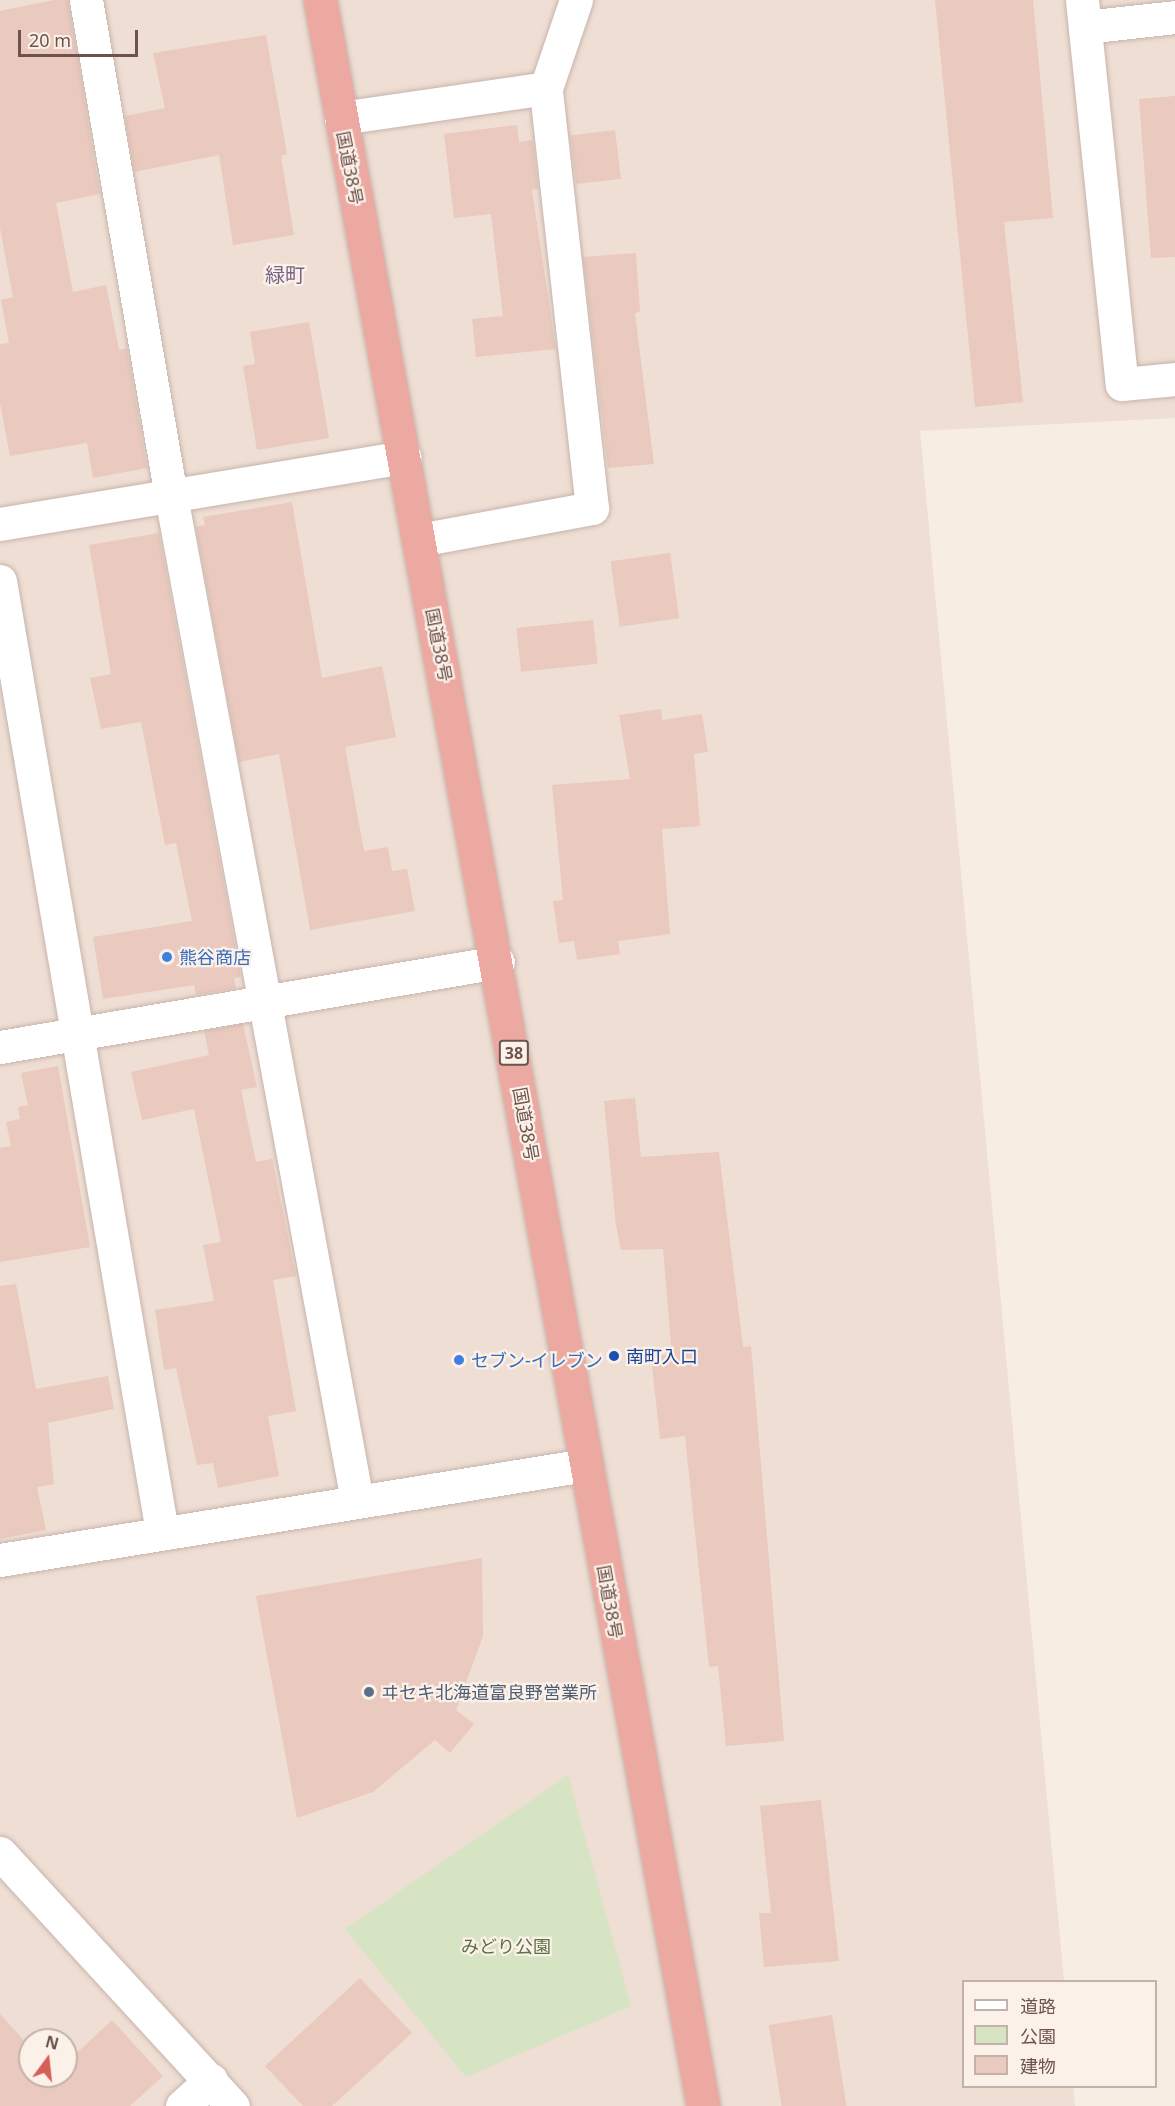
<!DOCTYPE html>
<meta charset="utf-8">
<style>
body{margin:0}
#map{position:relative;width:1175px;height:2106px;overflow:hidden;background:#f8ede3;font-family:"Noto Sans","Noto Sans JP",sans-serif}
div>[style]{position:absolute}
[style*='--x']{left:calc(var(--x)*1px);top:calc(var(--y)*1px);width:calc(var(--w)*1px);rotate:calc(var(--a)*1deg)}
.residential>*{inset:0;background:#efded3}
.green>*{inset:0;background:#d6e4c4}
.building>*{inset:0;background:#eac9be;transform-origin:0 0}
.roads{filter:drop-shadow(0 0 2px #c7b4ac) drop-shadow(0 0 2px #c7b4ac)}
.minor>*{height:33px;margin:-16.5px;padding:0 16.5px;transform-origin:16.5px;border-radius:16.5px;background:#fff}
.highway>*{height:33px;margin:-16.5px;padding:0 16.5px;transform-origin:16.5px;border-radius:16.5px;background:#eba9a2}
.dots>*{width:16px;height:16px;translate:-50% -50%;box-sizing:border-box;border:3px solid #fcf1e8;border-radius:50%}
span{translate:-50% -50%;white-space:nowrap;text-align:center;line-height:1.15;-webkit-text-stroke:4.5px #fcf1e8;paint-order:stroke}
.shield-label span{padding:2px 4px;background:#fcf1e8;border:2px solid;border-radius:4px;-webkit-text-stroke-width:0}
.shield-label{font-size:16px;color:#6d534d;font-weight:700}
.street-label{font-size:18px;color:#6d534d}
.shop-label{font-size:18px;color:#366cbe}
.left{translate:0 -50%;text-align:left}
.transit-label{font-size:18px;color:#164399}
.service-label{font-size:18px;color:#4e5e75}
.park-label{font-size:18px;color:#5a7146}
.neighbourhood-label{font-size:20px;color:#776589}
.legend{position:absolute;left:962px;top:1980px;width:195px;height:108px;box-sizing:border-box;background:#fcf1e8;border:2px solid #c3b2aa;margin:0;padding:8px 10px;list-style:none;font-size:18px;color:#6d534d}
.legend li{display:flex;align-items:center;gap:12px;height:30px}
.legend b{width:30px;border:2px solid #c3b2aa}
.north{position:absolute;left:18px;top:2028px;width:60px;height:60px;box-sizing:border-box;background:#fcf1e8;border:2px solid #c3b2aa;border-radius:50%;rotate:15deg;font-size:16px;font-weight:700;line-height:24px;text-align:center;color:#6d534d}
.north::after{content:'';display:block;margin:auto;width:21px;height:27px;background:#d35f58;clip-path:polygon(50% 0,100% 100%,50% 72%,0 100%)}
.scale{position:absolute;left:18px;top:30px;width:120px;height:27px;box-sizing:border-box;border:3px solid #6d534d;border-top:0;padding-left:8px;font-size:18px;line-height:21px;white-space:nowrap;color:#6d534d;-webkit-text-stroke:4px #fcf1e8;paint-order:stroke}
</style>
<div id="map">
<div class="residential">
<i style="clip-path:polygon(evenodd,0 0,1175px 0,1175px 418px,920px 431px,1064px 1981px,964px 1982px,964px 2086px,1073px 2087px,1075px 2106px,0 2106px,0 0,30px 2040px,66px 2040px,66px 2076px,30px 2076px,30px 2040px)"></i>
</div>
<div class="green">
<i style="clip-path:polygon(568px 1775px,631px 2006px,466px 2077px,345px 1929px)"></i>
</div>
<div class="building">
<i style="clip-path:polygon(54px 0,68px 0,100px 194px,56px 203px,73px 292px,106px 285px,119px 350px,127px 348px,147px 468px,93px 478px,87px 443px,10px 456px,0 403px,0 344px,9px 343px,1px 300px,13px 297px,0 228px,0 11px)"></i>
<i style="clip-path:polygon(935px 0,1033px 0,1053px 218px,1004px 222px,1023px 402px,975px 407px)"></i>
<i style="clip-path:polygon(266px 35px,287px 154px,281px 156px,294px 235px,233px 245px,219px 155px,134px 172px,125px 116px,165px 108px,153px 53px)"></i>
<i style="clip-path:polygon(1175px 96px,1175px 257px,1151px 258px,1139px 99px)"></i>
<i style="clip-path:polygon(517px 125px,519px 142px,533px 140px,538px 189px,532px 190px,556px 349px,476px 357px,472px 319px,503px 316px,491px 214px,454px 218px,444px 134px)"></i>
<i style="left:615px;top:130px;width:49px;height:45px;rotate:83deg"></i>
<i style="clip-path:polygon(636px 253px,640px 312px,635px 313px,654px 464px,608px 468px,583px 257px)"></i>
<i style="clip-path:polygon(309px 322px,329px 438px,257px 450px,243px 366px,255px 364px,250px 332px)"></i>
<i style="clip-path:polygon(292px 502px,322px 678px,382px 666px,396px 737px,345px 747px,364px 851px,388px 847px,392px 871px,407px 869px,415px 911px,310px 930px,279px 754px,239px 762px,196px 527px,205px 525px,203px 517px)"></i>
<i style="clip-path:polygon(159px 533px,241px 977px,234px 978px,236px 988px,196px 995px,194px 985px,103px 999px,93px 937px,192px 921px,176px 843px,165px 845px,141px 722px,101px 729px,90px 678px,111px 674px,89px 545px)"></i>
<i style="left:670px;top:553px;width:66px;height:60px;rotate:82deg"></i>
<i style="left:593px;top:620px;width:44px;height:77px;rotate:84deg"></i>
<i style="clip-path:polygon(661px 709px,662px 720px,702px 714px,708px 752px,694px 754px,700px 826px,662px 829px,670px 934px,618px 941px,620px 954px,577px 960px,574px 941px,559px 943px,553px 901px,563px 900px,552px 785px,630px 779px,619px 715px)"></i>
<i style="clip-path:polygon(243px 1024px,257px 1087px,241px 1090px,256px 1162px,272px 1159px,296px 1276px,273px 1280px,296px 1411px,268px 1416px,279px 1476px,218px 1488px,213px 1463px,197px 1465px,176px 1368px,164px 1370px,155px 1310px,214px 1301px,203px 1245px,221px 1242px,207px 1173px,194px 1109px,142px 1120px,131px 1072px,209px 1055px,204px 1031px)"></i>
<i style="clip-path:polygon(58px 1066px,90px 1247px,0 1262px,0 1148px,11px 1146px,6px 1122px,20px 1119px,18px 1107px,28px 1105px,21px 1073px)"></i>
<i style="clip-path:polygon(635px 1098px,641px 1157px,719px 1152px,743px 1347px,751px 1346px,784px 1741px,726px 1746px,718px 1666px,709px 1667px,685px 1436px,660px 1439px,651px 1356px,672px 1354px,663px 1249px,621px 1250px,616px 1225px,604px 1101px)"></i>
<i style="clip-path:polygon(16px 1284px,36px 1389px,108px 1376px,114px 1409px,48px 1423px,54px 1484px,37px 1487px,46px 1530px,0 1539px,0 1286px)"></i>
<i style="clip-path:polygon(482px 1558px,483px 1636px,456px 1710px,474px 1724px,450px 1753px,435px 1740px,373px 1792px,297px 1818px,256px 1596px)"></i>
<i style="clip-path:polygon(821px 1800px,839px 1961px,764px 1967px,759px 1913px,771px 1913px,760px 1806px)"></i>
<i style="clip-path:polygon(360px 1978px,412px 2033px,332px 2106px,303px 2106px,265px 2066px)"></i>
<i style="clip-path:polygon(0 2014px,30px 2047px,30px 2076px,66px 2076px,66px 2063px,112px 2020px,163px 2076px,130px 2106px,0 2106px)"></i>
<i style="left:832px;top:2015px;width:92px;height:64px;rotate:81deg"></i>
</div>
<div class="roads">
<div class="minor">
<i style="--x:86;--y:0;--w:503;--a:80.28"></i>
<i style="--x:171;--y:496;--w:1022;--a:79.51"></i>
<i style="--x:1082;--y:0;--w:386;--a:84.1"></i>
<i style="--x:1122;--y:384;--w:53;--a:-5.4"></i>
<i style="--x:1085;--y:27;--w:91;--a:-6.3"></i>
<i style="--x:341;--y:118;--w:207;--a:-8.3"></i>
<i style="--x:546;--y:88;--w:93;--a:-71.2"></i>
<i style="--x:0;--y:524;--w:410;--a:-9.4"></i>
<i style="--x:419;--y:540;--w:176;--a:-10.5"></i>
<i style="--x:592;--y:508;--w:423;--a:-96.3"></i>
<i style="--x:0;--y:581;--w:965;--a:80.33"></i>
<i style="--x:0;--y:1047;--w:505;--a:-9.69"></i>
<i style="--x:0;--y:1560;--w:593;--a:-9.22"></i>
<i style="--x:0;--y:1853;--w:344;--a:47.4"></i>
<i style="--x:182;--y:2106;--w:39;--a:-42"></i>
</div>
<div class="highway">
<i style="--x:320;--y:0;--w:2141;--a:79.69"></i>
</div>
</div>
<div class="dots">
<i style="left:167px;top:957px;background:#3f7fe0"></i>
<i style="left:614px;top:1356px;background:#1a4fb4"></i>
<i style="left:459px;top:1360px;background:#3f7fe0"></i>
<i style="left:369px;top:1692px;background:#5c6f8a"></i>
</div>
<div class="shield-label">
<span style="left:514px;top:1053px">38</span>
</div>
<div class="street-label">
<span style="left:350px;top:168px;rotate:79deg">国道38号</span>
<span style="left:439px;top:645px;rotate:79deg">国道38号</span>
<span style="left:526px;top:1124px;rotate:80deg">国道38号</span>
<span style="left:610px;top:1602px;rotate:80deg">国道38号</span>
</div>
<div class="shop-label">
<span class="left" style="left:179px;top:957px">熊谷商店</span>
<span class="left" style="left:471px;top:1360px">セブン-イレブン</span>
</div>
<div class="transit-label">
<span class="left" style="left:626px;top:1356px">南町入口</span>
</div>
<div class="service-label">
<span class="left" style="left:381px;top:1692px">ヰセキ北海道富良野営業所</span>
</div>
<div class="park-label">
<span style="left:506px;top:1946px">みどり公園</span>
</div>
<div class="neighbourhood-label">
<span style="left:285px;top:274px">緑町</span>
</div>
<ul class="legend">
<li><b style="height:8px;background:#fff"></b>道路</li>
<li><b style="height:16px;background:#d6e4c4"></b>公園</li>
<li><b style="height:16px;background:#eac9be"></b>建物</li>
</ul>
<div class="north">N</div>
<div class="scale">20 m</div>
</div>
